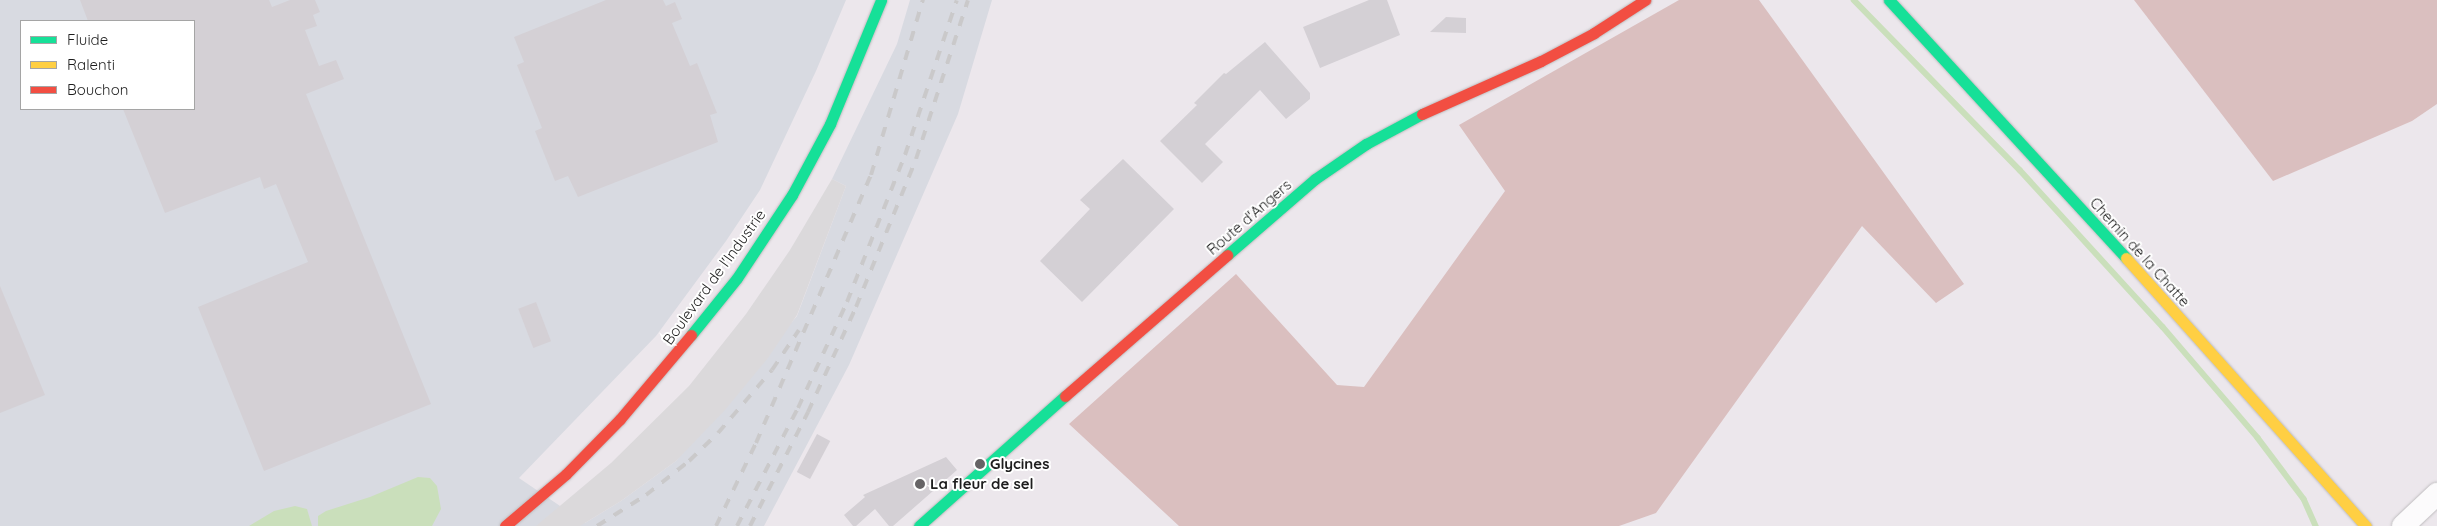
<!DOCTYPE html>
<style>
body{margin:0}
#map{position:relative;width:2437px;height:526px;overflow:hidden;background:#ece7ec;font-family:Quicksand,sans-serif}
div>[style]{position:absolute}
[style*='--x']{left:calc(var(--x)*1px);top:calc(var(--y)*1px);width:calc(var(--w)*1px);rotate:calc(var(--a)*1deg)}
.industrial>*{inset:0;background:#d8dae1}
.forest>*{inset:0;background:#dabfbf}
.parking>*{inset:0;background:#dbd9db}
.water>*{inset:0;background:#cadfbb}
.stream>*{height:5.5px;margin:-2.75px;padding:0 2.75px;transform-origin:2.75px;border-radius:2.75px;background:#cadfbb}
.building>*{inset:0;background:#d4d0d5;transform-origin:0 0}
.roads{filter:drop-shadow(0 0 1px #bebcbe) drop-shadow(0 0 1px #bebcbe)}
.street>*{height:22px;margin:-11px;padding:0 11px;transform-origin:11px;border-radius:11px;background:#fcfbfc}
.fast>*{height:11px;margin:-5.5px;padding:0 5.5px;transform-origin:5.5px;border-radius:5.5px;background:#16e098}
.slow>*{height:11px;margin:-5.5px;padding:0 5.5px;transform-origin:5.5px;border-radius:5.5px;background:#ffcf43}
.jam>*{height:11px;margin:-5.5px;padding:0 5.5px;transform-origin:5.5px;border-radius:5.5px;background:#f24e42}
.rail>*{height:4px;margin-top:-2px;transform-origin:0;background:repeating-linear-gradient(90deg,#cac9ca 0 10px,transparent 0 20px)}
.dots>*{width:14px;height:14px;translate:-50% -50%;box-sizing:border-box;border:2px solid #fff;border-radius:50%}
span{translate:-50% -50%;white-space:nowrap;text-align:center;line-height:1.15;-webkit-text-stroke:4px #fff;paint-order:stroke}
.street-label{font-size:15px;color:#1e1e1e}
.poi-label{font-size:15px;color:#1e1e1e;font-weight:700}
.left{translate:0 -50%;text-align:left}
.legend{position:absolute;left:20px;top:20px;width:175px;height:90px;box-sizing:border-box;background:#fff;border:1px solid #a5a5a5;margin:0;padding:6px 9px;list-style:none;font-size:15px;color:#1e1e1e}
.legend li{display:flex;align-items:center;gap:10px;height:25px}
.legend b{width:25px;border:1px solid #a5a5a5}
</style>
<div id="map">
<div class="industrial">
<i style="clip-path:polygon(evenodd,0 0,846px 0,816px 71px,760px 190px,726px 241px,656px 336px,519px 478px,585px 523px,621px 501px,676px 461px,797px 316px,846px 186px,832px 179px,897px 44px,910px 0,992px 0,958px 114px,849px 365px,764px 526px,0 526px,0 0,21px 21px,194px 21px,194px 109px,21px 109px,21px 21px)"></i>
</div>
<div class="forest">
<i style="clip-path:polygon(1679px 0,1759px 0,1964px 284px,1936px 303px,1862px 226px,1656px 513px,1619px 526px,1179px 526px,1069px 424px,1236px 274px,1337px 385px,1364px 387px,1505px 191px,1459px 125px)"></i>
<i style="clip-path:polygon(2134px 0,2437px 0,2437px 104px,2412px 121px,2273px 181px)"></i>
</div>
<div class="parking">
<i style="clip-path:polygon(832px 179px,846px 186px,797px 315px,768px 358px,725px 410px,676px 461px,621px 501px,580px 526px,536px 526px,611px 463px,689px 386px,746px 314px,790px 250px)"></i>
</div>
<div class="water">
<i style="clip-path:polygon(418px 477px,430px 478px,437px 486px,441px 509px,432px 526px,318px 526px,318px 516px,326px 511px,370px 497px)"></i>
<i style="clip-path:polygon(295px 506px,307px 509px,312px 526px,249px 526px,274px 511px)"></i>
</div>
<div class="stream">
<i style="--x:1854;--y:0;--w:238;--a:45.7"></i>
<i style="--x:2020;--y:170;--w:212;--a:47.7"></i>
<i style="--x:2163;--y:327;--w:146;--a:49.4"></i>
<i style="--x:2258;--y:438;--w:76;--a:53"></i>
<i style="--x:2304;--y:499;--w:30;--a:66"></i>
</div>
<div class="building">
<i style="clip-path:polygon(80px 0,269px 0,272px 7px,290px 0,315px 0,320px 12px,313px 15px,317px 26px,305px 30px,319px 66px,336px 60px,344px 79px,306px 94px,431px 404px,264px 471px,198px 307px,308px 262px,276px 184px,264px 189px,260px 177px,165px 213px,123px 109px,194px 109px,194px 21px,88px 21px)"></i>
<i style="clip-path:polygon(606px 0,663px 0,666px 6px,675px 2px,682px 19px,672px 23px,690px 66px,697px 63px,717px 113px,710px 115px,718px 142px,578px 197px,568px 176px,555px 181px,535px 131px,542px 128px,517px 65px,524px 62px,514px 37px)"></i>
<i style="clip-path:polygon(1369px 0,1387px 0,1400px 35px,1320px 68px,1303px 27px)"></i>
<i style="clip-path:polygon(1446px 17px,1466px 18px,1466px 33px,1430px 32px)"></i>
<i style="clip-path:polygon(1265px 42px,1310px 93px,1310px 99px,1286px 119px,1260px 90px,1205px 144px,1223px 162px,1202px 183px,1160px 141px,1197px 105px,1194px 103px,1224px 73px,1226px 74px)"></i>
<i style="clip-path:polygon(1123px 159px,1174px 209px,1082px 302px,1040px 261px,1090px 209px,1080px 200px)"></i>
<i style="clip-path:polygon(0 286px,45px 395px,0 413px)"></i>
<i style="left:536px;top:302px;width:42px;height:19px;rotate:69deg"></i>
<i style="left:817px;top:434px;width:15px;height:43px;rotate:28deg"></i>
<i style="clip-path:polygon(946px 457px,957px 470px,893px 526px,889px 526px,875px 509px,856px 526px,853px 526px,844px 515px,865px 497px,863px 495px)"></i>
</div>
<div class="roads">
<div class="street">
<i style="--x:2403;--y:526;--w:47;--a:-43.3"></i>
</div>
<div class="fast">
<i style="--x:1889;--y:0;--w:350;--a:47.4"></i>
<i style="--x:1227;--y:255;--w:116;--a:-40.8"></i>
<i style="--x:1315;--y:179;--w:62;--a:-34.5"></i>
<i style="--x:1366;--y:144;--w:64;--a:-28.2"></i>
<i style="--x:691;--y:335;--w:73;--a:-51.1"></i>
<i style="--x:737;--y:278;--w:100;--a:-56.5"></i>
<i style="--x:792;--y:195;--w:81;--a:-61.8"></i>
<i style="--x:830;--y:124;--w:134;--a:-67.6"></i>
<i style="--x:919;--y:526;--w:195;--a:-41.7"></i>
</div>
<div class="slow">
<i style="--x:2126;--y:258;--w:360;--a:48.2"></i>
</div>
<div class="jam">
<i style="--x:1422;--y:114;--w:130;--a:-24"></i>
<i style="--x:1541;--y:61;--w:60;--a:-27.8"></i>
<i style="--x:1594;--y:33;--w:61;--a:-32.9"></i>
<i style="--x:1065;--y:396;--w:215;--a:-41"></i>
<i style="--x:505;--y:526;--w:80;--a:-40.4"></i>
<i style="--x:566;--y:474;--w:77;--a:-45.5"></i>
<i style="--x:620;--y:419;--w:110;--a:-49.8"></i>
</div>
</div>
<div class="rail">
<i style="--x:597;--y:526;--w:58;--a:-32.3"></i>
<i style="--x:646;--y:495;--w:55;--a:-38.3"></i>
<i style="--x:689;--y:461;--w:40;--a:-44"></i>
<i style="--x:718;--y:433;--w:83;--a:-49.4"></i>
<i style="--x:772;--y:370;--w:48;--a:-56"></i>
<i style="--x:716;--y:526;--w:92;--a:-64.3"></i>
<i style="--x:756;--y:443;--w:292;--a:-66.8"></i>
<i style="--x:871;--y:175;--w:183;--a:-73.5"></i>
<i style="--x:737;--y:526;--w:133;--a:-62.7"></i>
<i style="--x:798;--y:408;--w:117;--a:-65.2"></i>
<i style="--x:847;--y:302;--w:158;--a:-68.5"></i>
<i style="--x:905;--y:155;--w:163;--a:-71.5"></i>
<i style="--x:750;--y:526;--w:128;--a:-63"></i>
<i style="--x:808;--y:412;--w:115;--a:-65.4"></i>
<i style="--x:856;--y:307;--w:160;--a:-67.9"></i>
<i style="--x:916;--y:159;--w:167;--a:-71.9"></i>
</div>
<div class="dots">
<i style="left:980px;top:464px;background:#666466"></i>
<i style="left:920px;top:484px;background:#666466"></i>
</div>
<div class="street-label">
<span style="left:1249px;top:217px;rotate:-41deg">Route d'Angers</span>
<span style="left:2140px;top:252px;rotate:48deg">Chemin de la Chatte</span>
<span style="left:714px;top:277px;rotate:-54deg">Boulevard de l'Industrie</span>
</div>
<div class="poi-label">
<span class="left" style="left:990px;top:464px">Glycines</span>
<span class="left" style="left:930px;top:484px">La fleur de sel</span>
</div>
<ul class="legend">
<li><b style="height:6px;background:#16e098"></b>Fluide</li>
<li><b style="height:6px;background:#ffcf43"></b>Ralenti</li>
<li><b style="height:6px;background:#f24e42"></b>Bouchon</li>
</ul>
</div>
